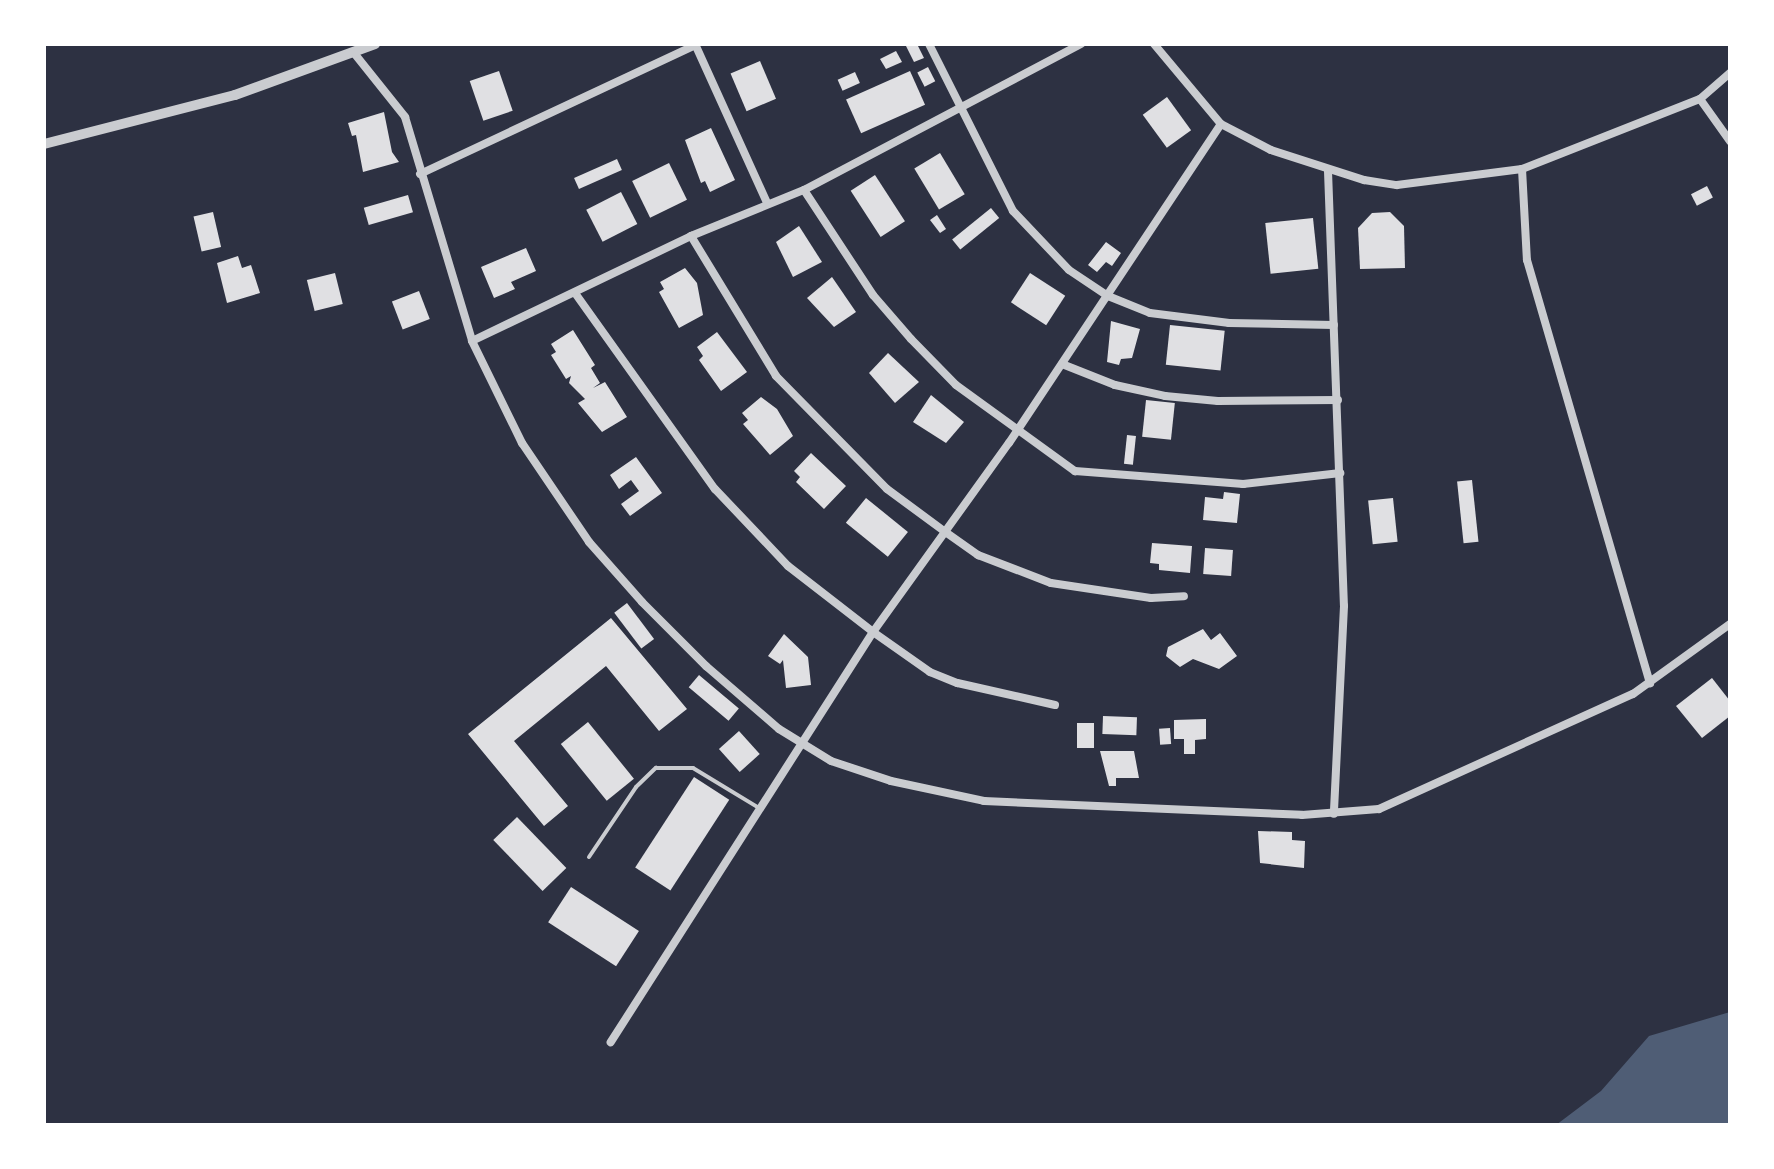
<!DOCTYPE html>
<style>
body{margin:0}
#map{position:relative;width:1774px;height:1169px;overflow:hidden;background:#2d3142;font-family:Montserrat,sans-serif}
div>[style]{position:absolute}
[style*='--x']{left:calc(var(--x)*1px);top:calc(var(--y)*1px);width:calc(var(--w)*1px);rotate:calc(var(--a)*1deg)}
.water>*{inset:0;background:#4f5d75}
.building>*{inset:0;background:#e0e0e3;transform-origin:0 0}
.service>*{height:4px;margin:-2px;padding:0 2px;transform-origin:2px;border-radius:2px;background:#caccd0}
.minor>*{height:8px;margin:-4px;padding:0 4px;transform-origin:4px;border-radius:4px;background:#caccd0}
.tertiary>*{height:10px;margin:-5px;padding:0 5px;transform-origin:5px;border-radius:5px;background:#caccd0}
span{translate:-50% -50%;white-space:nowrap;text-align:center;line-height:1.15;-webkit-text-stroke:6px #fff;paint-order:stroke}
.frame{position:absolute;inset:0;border:46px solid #fff;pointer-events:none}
</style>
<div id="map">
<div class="water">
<i style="clip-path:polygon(1730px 1012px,1730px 1125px,1556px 1125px,1601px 1091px,1649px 1036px)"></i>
</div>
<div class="building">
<i style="clip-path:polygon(917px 44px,924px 58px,914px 62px,906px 46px)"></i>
<i style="clip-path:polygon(896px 51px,902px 62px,886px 69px,880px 59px)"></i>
<i style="left:760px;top:61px;width:41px;height:32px;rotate:67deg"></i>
<i style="left:928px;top:67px;width:16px;height:12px;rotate:63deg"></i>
<i style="left:499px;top:71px;width:42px;height:31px;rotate:71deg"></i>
<i style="left:910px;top:71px;width:37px;height:70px;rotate:66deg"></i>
<i style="left:855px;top:72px;width:12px;height:19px;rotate:66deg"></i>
<i style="left:1167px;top:97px;width:41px;height:30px;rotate:54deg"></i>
<i style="clip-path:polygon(384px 112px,392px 152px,399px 162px,363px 172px,356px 135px,352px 136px,348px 123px)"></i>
<i style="clip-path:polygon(711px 128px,735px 180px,710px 192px,705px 181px,701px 183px,685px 140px)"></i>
<i style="left:940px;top:153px;width:48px;height:30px;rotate:59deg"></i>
<i style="left:617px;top:159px;width:12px;height:47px;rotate:66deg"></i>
<i style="left:669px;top:163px;width:41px;height:41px;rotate:64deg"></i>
<i style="left:875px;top:175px;width:55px;height:29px;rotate:57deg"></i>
<i style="left:1707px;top:186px;width:13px;height:18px;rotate:63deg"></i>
<i style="left:621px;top:192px;width:36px;height:39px;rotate:63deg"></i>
<i style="left:408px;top:195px;width:18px;height:46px;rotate:74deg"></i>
<i style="left:991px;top:208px;width:13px;height:50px;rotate:51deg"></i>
<i style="left:213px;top:212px;width:36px;height:20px;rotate:77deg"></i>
<i style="clip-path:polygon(1390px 212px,1404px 226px,1405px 268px,1360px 269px,1358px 228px,1372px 213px)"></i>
<i style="clip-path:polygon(937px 215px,946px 229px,940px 233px,930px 220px)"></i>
<i style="left:1313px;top:218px;width:51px;height:48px;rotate:84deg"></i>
<i style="clip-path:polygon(799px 226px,822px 262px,793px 277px,776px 242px)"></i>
<i style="clip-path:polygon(1106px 242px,1121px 253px,1112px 266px,1106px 262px,1097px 272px,1088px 265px)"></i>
<i style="clip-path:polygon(526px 248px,536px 271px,511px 282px,515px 289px,494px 298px,481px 267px)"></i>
<i style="clip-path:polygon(238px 256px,242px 268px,251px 265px,260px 293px,227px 303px,217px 263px)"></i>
<i style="clip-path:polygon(685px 268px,697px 283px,703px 315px,679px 328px,659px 292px,664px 289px,660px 282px)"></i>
<i style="left:335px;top:273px;width:32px;height:29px;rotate:76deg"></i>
<i style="left:1030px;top:273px;width:42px;height:35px;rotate:33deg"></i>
<i style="clip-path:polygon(832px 277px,856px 312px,834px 327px,807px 298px)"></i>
<i style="left:419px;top:291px;width:30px;height:29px;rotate:69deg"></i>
<i style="clip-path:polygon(1111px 321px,1140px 329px,1132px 358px,1121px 359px,1119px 365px,1107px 362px)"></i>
<i style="left:1170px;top:325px;width:55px;height:40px;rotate:6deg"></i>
<i style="clip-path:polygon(573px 330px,595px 365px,591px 368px,600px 383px,593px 388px,605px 382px,627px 417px,602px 432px,578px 403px,585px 399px,569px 383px,571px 376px,566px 379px,551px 355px,556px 352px,551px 344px)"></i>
<i style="clip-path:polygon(717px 332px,747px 372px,721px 391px,699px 360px,703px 356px,697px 347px)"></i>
<i style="clip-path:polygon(888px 353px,919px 382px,895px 403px,869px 373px)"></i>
<i style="clip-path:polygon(931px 395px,964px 422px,946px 443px,913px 422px)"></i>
<i style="clip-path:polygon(761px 397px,777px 409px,793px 436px,770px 455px,743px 424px,748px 420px,742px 413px)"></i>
<i style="left:1146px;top:400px;width:29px;height:37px;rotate:6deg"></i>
<i style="left:1127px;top:435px;width:9px;height:29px;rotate:6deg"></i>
<i style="clip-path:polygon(811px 453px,846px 486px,824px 509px,796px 482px,800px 477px,794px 471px)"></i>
<i style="clip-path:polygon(636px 457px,662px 493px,630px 516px,621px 504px,639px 491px,631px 480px,619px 489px,610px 475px)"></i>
<i style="left:1472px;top:480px;width:62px;height:15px;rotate:84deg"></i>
<i style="clip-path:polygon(1224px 492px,1240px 494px,1237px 523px,1203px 520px,1205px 497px,1223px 499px)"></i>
<i style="left:866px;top:498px;width:54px;height:32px;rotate:39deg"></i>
<i style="left:1393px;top:498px;width:44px;height:25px;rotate:84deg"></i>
<i style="clip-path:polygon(1152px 543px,1192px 546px,1190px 573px,1159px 570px,1159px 564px,1150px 563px)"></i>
<i style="left:1205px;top:548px;width:28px;height:26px;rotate:4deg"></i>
<i style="left:627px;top:603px;width:45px;height:16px;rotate:53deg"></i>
<i style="clip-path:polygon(611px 618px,687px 709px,659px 731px,606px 666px,514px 741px,568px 806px,544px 826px,468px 734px)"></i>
<i style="clip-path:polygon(1203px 629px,1211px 640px,1220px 633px,1237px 656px,1219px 669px,1193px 659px,1180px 667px,1166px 656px,1168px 647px)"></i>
<i style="clip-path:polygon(784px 634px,808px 657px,811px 685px,786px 688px,783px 660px,780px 664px,768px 656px)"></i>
<i style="left:699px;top:675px;width:52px;height:16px;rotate:40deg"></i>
<i style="clip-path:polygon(1712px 678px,1730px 701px,1730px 716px,1702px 738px,1676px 706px)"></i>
<i style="left:1103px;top:716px;width:34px;height:18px;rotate:2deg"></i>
<i style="clip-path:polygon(1206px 719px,1206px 739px,1195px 740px,1195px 754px,1184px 754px,1184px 739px,1174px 739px,1174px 720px)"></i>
<i style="left:588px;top:722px;width:73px;height:35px;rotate:51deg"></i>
<i style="left:1077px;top:723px;width:17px;height:25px"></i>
<i style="left:1170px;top:728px;width:16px;height:11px;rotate:86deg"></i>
<i style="left:739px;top:731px;width:31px;height:27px;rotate:48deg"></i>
<i style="clip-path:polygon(1100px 751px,1134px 751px,1139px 778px,1116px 778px,1116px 786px,1109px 786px)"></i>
<i style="left:694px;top:777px;width:42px;height:108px;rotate:33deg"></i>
<i style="left:517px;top:817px;width:71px;height:33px;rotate:46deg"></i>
<i style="clip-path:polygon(1258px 831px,1292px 832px,1292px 840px,1305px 841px,1304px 868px,1260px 863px)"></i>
<i style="left:571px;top:887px;width:81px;height:42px;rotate:33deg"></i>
</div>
<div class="service">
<i style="--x:589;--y:857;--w:84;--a:-56.1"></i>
<i style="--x:636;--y:787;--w:28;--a:-44"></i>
<i style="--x:656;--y:768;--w:37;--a:0"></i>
<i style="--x:693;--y:768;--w:77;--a:31.2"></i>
</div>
<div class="minor">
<i style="--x:695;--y:44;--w:175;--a:65.6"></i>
<i style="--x:929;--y:44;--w:187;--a:63.3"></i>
<i style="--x:1013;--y:211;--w:81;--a:46.5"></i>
<i style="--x:1069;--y:270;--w:47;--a:33.7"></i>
<i style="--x:1108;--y:296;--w:45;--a:22"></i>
<i style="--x:1150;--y:313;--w:80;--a:7.2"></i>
<i style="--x:1229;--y:323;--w:105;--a:1.1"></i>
<i style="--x:1154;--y:44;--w:104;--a:50.1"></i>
<i style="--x:1221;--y:124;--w:56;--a:27.5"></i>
<i style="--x:1271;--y:150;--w:98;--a:17.9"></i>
<i style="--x:1364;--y:180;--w:33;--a:9"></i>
<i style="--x:1397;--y:185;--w:126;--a:-7.3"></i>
<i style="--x:1522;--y:169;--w:191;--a:-21.5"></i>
<i style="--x:1700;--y:99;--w:52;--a:54.5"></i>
<i style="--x:354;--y:53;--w:82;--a:51.4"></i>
<i style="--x:405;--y:117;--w:234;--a:73.3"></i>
<i style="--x:472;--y:341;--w:114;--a:63.9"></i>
<i style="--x:522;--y:443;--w:120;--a:55.9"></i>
<i style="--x:589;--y:542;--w:80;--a:48.5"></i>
<i style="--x:642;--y:602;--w:91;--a:45"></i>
<i style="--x:706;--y:666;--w:96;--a:40.8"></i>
<i style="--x:779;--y:729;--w:61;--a:31.6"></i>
<i style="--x:831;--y:761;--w:63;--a:18.4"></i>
<i style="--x:891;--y:781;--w:95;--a:12.1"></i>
<i style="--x:984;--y:801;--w:318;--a:2.5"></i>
<i style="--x:1302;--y:815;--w:77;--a:-4.5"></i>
<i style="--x:1379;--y:809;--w:279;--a:-24.4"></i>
<i style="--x:1633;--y:694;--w:120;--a:-35.8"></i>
<i style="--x:1700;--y:99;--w:40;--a:-41"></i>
<i style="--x:1522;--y:169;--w:91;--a:86.9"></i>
<i style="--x:1527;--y:260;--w:441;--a:73.8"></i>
<i style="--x:1328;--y:171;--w:435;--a:87.9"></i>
<i style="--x:1344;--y:606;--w:208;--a:92.8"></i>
<i style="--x:420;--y:174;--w:304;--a:-25.1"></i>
<i style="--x:804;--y:190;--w:126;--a:56.7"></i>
<i style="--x:873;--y:295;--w:58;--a:49.2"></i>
<i style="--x:911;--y:339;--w:64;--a:45.6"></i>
<i style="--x:956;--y:385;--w:147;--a:35.9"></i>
<i style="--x:1075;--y:471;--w:169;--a:4.4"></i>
<i style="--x:1243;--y:484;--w:98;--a:-6.5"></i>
<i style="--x:691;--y:236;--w:164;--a:58.7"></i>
<i style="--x:776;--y:376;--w:158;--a:45.5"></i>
<i style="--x:887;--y:489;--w:71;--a:36.4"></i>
<i style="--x:944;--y:531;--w:42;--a:35.2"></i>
<i style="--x:978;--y:555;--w:78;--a:21"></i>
<i style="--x:1051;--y:583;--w:101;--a:8.5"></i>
<i style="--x:1151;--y:598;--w:33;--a:-3"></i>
<i style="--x:575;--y:293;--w:241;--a:54.5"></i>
<i style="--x:715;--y:489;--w:106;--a:46.5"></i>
<i style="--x:788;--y:566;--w:108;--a:37.8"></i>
<i style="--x:873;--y:632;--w:487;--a:122.6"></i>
<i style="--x:472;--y:341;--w:243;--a:-25.6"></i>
<i style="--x:691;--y:236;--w:122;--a:-22.2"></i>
<i style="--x:804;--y:190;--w:313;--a:-27.8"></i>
<i style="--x:1062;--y:364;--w:57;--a:21.6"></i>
<i style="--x:1115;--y:385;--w:51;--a:12.4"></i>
<i style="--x:1165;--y:396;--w:53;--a:5.4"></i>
<i style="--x:1218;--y:401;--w:120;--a:-0.5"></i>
<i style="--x:1055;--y:705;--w:100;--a:-167.3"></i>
<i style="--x:957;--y:683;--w:29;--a:-158"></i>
<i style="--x:930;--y:672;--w:70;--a:-144.9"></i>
<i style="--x:873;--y:632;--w:233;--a:-54.3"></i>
<i style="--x:1009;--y:443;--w:383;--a:-56.4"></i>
</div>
<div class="tertiary">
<i style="--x:44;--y:144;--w:197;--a:-14.4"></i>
<i style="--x:235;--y:95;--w:149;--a:-20"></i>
</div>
<div class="frame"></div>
</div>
